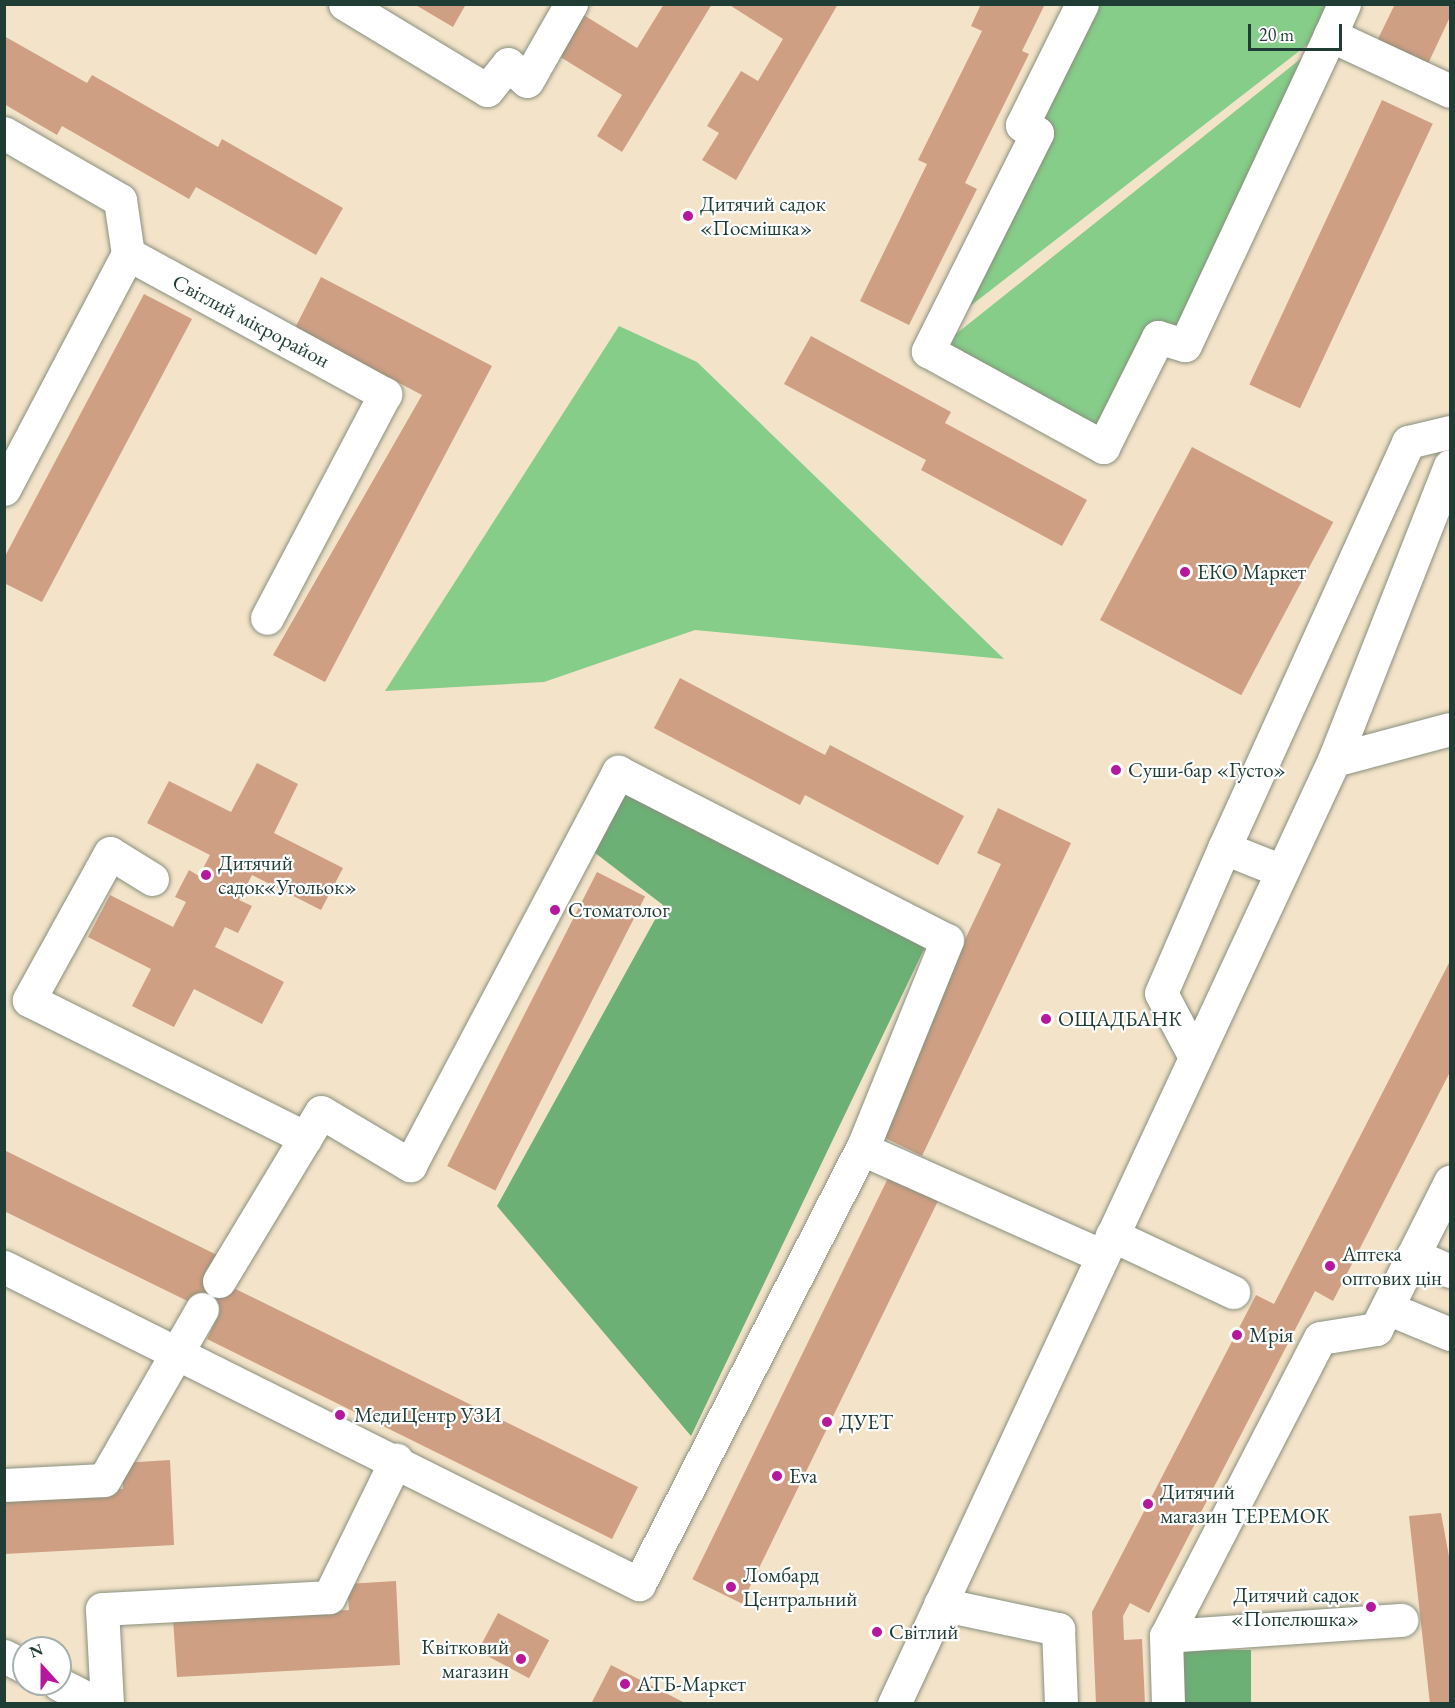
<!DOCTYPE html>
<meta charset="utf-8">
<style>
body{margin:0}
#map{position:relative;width:1455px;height:1708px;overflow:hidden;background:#f3e3c9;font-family:"EB Garamond",serif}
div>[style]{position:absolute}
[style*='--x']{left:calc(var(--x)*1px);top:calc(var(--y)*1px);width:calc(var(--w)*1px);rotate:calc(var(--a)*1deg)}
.green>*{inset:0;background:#85cd89}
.forest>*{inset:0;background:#6cb075;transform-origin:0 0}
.building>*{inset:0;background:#cf9f83;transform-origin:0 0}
.roads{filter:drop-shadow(0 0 2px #89907e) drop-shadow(0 0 2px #89907e)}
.minor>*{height:33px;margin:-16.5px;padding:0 16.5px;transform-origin:16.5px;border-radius:16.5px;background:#fff}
.dots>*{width:16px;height:16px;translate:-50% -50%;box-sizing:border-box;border:3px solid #fff;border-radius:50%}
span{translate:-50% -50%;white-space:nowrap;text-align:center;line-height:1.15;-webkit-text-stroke:4.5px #fff;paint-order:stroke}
.poi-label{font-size:21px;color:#1f3d34}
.left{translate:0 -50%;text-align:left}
.right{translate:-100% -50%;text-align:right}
.street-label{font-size:21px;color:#1f3d34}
.frame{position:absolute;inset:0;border:6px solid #1f3d34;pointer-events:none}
.north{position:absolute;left:12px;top:1636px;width:60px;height:60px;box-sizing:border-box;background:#fff;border:2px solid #a5b1ae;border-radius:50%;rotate:339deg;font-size:16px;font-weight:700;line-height:24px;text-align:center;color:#1f3d34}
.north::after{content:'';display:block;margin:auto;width:21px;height:27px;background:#b5179e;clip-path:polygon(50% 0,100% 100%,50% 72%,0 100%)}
.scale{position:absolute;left:1248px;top:24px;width:94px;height:27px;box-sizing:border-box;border:3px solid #1f3d34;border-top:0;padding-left:8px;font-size:18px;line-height:21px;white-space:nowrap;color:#1f3d34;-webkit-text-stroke:4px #fff;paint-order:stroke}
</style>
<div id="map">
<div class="green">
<i style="clip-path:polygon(1092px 5px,1336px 5px,1320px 35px,938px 331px)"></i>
<i style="clip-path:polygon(1318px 45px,1180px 339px,1155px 328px,1105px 444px,936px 350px)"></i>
<i style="clip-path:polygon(619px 326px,697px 362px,1004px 659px,695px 630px,544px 682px,385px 691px)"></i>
</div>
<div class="forest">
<i style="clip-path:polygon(621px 786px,927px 943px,691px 1436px,497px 1206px,663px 905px,590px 849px)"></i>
<i style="left:1251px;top:1650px;width:53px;height:79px;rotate:90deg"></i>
</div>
<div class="building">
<i style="clip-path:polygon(414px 4px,466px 4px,453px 27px)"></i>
<i style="clip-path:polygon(664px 4px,712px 4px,622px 152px,597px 136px,622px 95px,549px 50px,574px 9px,637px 48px)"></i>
<i style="clip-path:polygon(728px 4px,838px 4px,736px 180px,702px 160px,719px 133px,707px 126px,741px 71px,758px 81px,783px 39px)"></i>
<i style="clip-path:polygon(981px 4px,1045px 4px,1022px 51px,1029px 54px,965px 183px,977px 189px,909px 325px,860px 301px,927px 164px,918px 160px,982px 31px,971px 26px)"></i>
<i style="clip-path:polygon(1395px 4px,1450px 4px,1450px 17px,1426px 68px,1375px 45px)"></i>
<i style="clip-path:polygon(4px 36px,87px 83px,92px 75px,218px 147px,222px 139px,343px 208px,316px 255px,196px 187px,189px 199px,62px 126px,57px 135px,4px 104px)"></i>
<i style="left:1382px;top:100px;width:56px;height:314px;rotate:25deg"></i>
<i style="clip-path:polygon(321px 277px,492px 366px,325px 682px,273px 655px,422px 395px,295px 328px)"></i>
<i style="clip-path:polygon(144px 294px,192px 319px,42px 602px,4px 583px,4px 558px)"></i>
<i style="clip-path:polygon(811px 336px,951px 412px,945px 423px,1087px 500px,1062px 546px,921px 470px,926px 460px,784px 384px)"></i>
<i style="left:1192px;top:447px;width:160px;height:196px;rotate:28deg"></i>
<i style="clip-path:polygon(680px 678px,825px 755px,830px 745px,964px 816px,938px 865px,805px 795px,800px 805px,654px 728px)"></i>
<i style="clip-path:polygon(257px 763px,298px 784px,274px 833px,343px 868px,321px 910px,252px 875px,239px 900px,252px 906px,238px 933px,225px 927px,215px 947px,284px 982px,262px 1024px,194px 989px,174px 1027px,132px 1006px,151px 969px,88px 937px,110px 895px,173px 927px,186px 902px,175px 897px,189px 870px,199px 876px,210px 855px,147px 823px,169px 781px,231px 812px)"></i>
<i style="clip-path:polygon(998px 808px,1071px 843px,922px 1156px,873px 1132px,1001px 864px,977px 853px)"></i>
<i style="left:597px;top:872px;width:54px;height:330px;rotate:27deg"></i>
<i style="clip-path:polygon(1450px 961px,1450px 1072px,1333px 1301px,1315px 1291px,1149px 1613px,1130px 1603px,1123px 1616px,1124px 1640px,1142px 1639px,1145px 1704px,1096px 1704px,1092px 1612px,1256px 1295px,1274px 1304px)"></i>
<i style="clip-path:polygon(4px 1150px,217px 1255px,207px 1275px,638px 1487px,612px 1539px,207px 1339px,218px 1316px,4px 1211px)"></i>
<i style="left:890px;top:1174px;width:55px;height:451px;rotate:26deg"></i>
<i style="clip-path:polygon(170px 1460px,174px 1545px,4px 1554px,4px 1496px,123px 1489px,122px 1463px)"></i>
<i style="clip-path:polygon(1441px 1513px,1450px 1562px,1450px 1704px,1430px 1704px,1409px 1516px)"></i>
<i style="clip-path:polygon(396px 1581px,400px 1665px,177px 1677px,173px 1619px,349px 1610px,347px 1584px)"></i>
<i style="left:498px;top:1613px;width:58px;height:43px;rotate:28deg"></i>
<i style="clip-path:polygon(611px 1665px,687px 1704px,591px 1704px)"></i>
</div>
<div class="roads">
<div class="minor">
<i style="--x:345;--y:4;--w:166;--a:31.2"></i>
<i style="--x:487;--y:90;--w:33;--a:-51"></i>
<i style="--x:508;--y:64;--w:25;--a:42"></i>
<i style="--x:527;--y:81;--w:89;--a:-60.3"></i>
<i style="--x:1082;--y:4;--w:135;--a:116.4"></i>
<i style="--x:1022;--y:125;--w:17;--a:28"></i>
<i style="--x:1037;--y:133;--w:244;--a:116.6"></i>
<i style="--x:928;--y:351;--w:200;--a:28.7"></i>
<i style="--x:1103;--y:447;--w:123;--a:-63.4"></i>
<i style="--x:1158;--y:337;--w:28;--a:17"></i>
<i style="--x:1185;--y:345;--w:342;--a:-64.9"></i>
<i style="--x:1344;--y:4;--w:34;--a:114"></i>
<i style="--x:1330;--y:35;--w:132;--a:25"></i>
<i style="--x:4;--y:133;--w:134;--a:30"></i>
<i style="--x:120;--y:200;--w:55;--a:81.6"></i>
<i style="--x:4;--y:489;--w:266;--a:-62.2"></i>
<i style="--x:128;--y:254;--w:293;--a:28.6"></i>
<i style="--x:385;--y:394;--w:253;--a:117.8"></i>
<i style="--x:1334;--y:760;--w:120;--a:-15"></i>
<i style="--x:1224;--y:848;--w:446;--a:-65.6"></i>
<i style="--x:1408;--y:442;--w:43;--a:-13.4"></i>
<i style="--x:152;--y:879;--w:49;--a:-148.2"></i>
<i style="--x:110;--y:853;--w:168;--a:118.9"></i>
<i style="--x:29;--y:1000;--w:309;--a:26.5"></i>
<i style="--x:1195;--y:1057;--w:72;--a:-118"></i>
<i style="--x:1161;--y:993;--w:158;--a:-66.5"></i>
<i style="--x:1224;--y:848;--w:62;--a:21.6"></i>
<i style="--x:1112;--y:1235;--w:134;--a:25.2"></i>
<i style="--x:1413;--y:1255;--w:40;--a:23.4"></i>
<i style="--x:4;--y:1267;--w:710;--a:26.53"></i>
<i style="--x:639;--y:1584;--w:489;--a:-62.9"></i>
<i style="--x:219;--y:1281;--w:197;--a:-58.9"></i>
<i style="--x:321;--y:1112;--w:104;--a:30.8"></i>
<i style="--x:410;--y:1165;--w:445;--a:-62.1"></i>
<i style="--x:618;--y:772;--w:369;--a:27.1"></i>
<i style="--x:947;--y:940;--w:226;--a:112.1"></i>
<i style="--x:862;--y:1149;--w:263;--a:24"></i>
<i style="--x:1387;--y:1308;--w:68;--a:22.4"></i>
<i style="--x:4;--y:1485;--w:100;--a:-2.9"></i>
<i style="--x:104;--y:1480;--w:197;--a:-60.2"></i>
<i style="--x:940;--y:1604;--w:121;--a:12"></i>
<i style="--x:1058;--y:1629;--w:75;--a:87.7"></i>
<i style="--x:1166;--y:1636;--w:236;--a:-3.9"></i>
<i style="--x:4;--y:1656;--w:22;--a:27"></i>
<i style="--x:59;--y:1684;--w:44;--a:27.1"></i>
<i style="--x:107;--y:1704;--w:95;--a:-93"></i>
<i style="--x:102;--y:1609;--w:227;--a:-3"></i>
<i style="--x:329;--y:1597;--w:153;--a:-63.9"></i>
<i style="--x:894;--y:1704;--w:1042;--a:-65.01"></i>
<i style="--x:1334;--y:760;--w:316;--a:-68.5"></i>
<i style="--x:1168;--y:1704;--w:68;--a:-91.7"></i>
<i style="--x:1166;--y:1636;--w:335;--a:-62.7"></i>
<i style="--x:1320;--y:1338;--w:57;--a:-9.1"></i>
<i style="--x:1376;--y:1329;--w:165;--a:-63.3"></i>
</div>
</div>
<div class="dots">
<i style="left:688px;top:216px;background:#b5179e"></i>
<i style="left:1185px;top:572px;background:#b5179e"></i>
<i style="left:1116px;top:770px;background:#b5179e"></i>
<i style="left:206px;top:875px;background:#b5179e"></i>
<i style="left:555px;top:910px;background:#b5179e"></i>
<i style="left:1046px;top:1019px;background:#b5179e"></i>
<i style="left:1330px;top:1266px;background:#b5179e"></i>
<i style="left:1237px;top:1335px;background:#b5179e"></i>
<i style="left:340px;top:1415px;background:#b5179e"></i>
<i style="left:827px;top:1422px;background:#b5179e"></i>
<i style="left:777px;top:1476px;background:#b5179e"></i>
<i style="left:1148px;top:1504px;background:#b5179e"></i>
<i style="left:731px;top:1587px;background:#b5179e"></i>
<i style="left:1371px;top:1607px;background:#b5179e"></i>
<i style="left:877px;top:1632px;background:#b5179e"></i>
<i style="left:521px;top:1659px;background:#b5179e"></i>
<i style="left:625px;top:1684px;background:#b5179e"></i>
</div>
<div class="poi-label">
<span class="left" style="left:700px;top:216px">Дитячий садок<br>«Посмішка»</span>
<span class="left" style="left:1197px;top:572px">ЕКО Маркет</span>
<span class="left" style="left:1128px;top:770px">Суши-бар «Густо»</span>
<span class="left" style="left:218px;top:875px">Дитячий<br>садок«Угольок»</span>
<span class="left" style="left:568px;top:910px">Стоматолог</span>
<span class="left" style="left:1058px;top:1019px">ОЩАДБАНК</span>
<span class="left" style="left:1342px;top:1266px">Аптека<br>оптових цін</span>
<span class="left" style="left:1249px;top:1335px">Мрія</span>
<span class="left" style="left:354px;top:1415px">МедиЦентр УЗИ</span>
<span class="left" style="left:839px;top:1422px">ДУЕТ</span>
<span class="left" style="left:789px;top:1476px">Eva</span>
<span class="left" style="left:1160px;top:1504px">Дитячий<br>магазин ТЕРЕМОК</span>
<span class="left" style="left:743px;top:1587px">Ломбард<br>Центральний</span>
<span class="right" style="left:1359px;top:1607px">Дитячий садок<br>«Попелюшка»</span>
<span class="left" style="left:889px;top:1632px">Світлий</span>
<span class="right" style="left:509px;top:1659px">Квітковий<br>магазин</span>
<span class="left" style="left:637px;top:1684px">АТБ-Маркет</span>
</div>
<div class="street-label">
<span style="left:251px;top:321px;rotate:28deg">Світлий мікрорайон</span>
</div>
<div class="frame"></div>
<div class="north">N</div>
<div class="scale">20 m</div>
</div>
